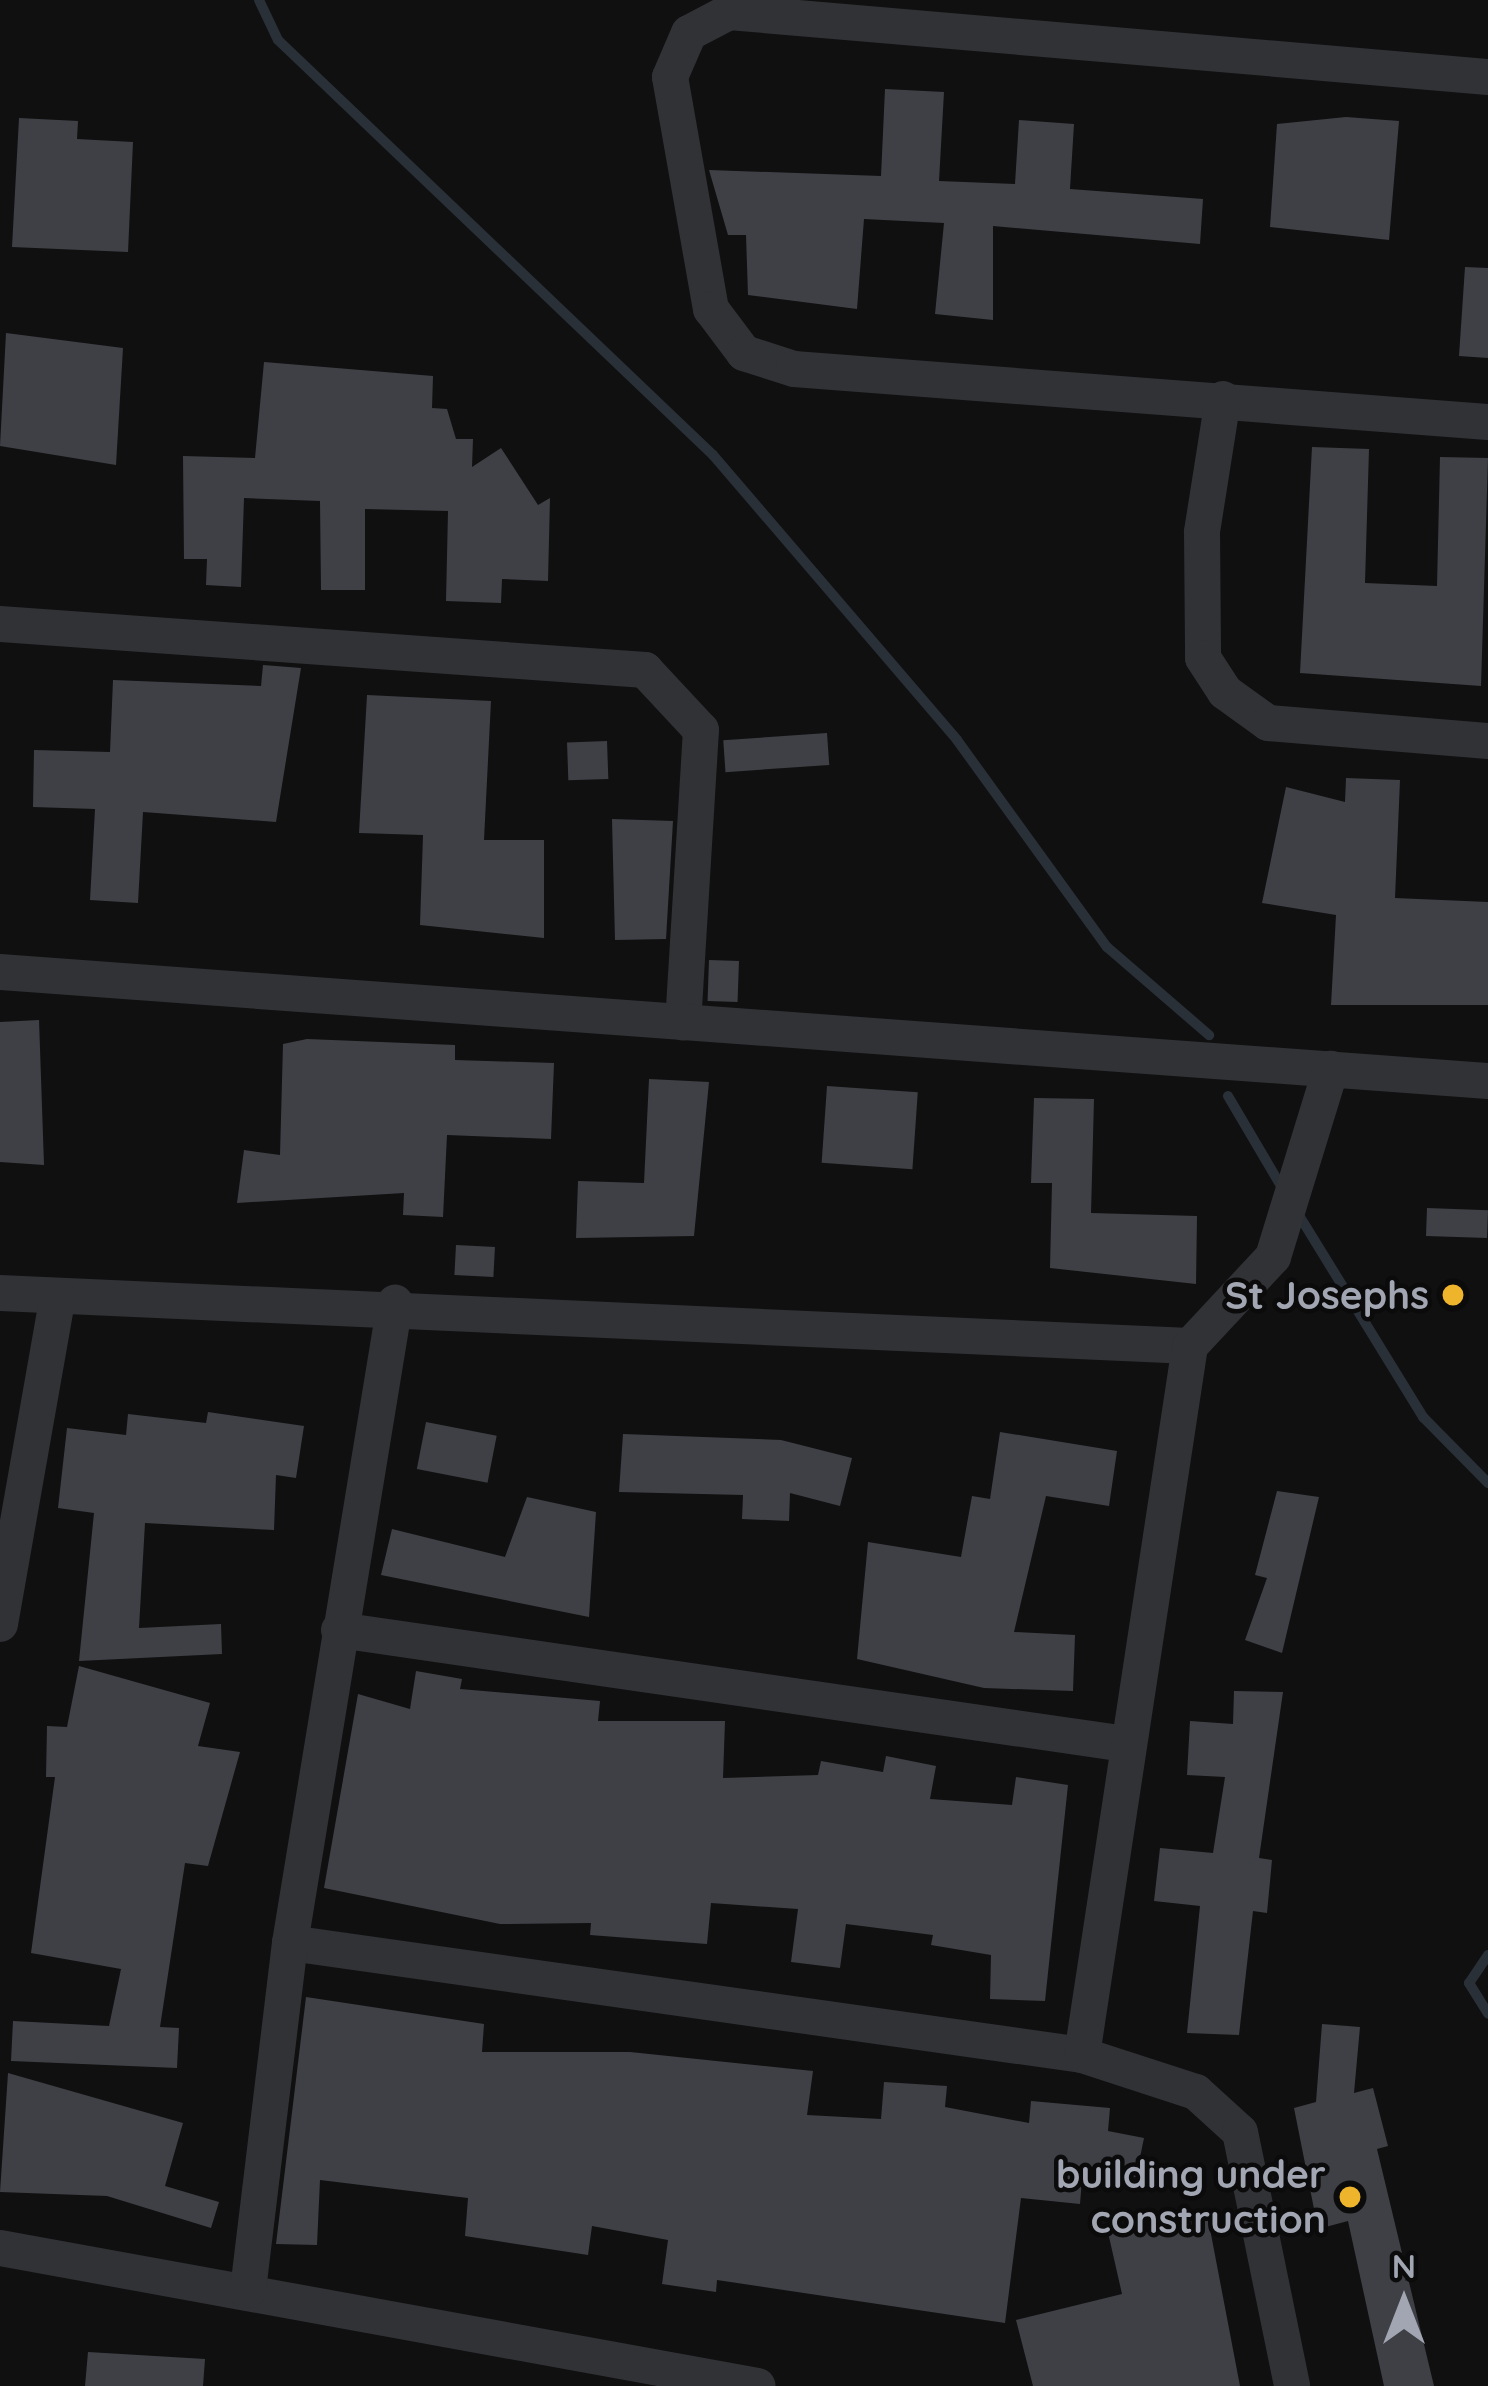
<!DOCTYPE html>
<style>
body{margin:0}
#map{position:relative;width:1488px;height:2386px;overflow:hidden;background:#101011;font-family:Quicksand,sans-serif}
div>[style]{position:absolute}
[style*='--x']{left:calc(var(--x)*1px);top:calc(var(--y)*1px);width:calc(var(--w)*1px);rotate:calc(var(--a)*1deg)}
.stream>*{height:10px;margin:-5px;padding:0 5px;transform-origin:5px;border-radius:5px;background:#293037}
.building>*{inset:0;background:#3f4045;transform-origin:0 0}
.street>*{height:36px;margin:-18px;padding:0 18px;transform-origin:18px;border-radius:18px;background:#313236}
.dots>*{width:33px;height:33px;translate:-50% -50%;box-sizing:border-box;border:6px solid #0b0b0c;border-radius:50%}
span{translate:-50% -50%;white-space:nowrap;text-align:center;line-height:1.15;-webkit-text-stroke:9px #0b0b0c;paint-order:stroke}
.poi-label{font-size:39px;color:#a1a6b2;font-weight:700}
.right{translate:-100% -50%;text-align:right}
.north{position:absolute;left:1344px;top:2242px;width:120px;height:120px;-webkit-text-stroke:9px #0b0b0c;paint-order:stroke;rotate:0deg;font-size:33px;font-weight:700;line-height:48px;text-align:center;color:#a1a6b2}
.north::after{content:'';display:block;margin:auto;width:42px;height:54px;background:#a1a6b2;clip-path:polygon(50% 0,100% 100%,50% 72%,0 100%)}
</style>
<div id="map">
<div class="stream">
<i style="--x:259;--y:0;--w:44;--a:64.6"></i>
<i style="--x:278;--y:40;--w:601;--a:43.65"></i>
<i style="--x:713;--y:455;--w:375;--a:49.4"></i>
<i style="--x:957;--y:740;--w:256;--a:54.1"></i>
<i style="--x:1107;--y:947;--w:135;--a:40.8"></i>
<i style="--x:1228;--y:1096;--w:110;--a:59.5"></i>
<i style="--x:1297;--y:1212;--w:241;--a:58.4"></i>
<i style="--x:1423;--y:1417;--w:93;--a:45.4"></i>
<i style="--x:1488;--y:1955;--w:34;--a:124"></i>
<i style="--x:1469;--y:1983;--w:36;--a:58"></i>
</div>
<div class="building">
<i style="clip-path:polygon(885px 89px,944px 92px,939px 181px,1015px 184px,1019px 120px,1074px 124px,1070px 189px,1203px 199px,1200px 244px,993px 226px,993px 320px,935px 314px,944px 223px,864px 219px,857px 309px,748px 295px,746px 235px,728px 235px,709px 170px,881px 176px)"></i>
<i style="clip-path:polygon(1346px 117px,1399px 121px,1389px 240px,1270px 227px,1277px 124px)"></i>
<i style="clip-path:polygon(19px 118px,78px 121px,77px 139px,133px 142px,128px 252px,12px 247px)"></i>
<i style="clip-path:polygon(1465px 267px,1488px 268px,1488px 358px,1459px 356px)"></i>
<i style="clip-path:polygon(6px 333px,123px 348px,116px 465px,0 446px)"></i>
<i style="clip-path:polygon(264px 362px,433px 376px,432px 408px,447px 409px,456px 439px,473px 439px,472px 467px,501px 448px,538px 505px,550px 498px,548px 581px,502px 579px,501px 603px,446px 601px,448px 511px,365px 509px,365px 590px,321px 590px,320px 501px,244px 498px,241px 587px,206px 585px,207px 559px,184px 559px,183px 456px,255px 458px)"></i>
<i style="clip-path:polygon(1312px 447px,1369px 449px,1365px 583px,1437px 586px,1440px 457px,1488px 458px,1481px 686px,1300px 673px)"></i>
<i style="clip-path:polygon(263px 665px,301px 668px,276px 822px,143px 812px,138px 903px,90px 900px,95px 809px,33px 807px,34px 750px,110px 752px,113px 680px,261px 686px)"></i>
<i style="clip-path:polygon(367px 695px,491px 701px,484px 840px,544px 840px,544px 938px,420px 925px,423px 835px,359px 833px)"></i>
<i style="left:827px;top:733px;width:32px;height:104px;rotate:86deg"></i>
<i style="left:607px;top:741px;width:38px;height:40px;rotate:88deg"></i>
<i style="clip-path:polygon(1346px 778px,1400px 780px,1395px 898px,1488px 902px,1488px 1005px,1331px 1005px,1336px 915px,1262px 903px,1286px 787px,1345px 802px)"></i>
<i style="clip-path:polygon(612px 819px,673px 821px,666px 939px,615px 940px)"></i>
<i style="left:709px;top:960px;width:30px;height:41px;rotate:2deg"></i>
<i style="clip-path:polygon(39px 1020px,44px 1165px,0 1162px,0 1022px)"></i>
<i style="clip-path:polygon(307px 1039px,455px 1045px,455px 1060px,554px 1063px,551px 1139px,447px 1135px,443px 1217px,403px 1215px,404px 1193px,237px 1203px,244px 1150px,280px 1155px,283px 1044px)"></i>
<i style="clip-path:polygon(649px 1079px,709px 1082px,694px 1236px,576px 1238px,578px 1181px,644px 1183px)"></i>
<i style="left:827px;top:1086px;width:91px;height:77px;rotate:4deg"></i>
<i style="clip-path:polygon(1034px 1098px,1094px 1099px,1091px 1213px,1197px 1216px,1196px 1284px,1050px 1268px,1052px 1183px,1031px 1183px)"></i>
<i style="left:1427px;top:1208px;width:61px;height:28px;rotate:2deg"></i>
<i style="left:456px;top:1245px;width:39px;height:30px;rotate:3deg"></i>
<i style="clip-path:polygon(208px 1412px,304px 1426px,296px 1478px,276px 1475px,274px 1530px,145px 1523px,139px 1628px,221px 1624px,222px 1654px,79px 1661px,94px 1513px,58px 1508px,67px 1428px,126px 1435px,128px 1414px,206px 1423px)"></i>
<i style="left:426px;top:1422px;width:72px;height:48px;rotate:11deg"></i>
<i style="clip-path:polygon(1000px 1432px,1117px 1451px,1109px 1506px,1046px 1496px,1014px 1632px,1075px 1635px,1073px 1691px,984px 1688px,857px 1659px,868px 1542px,961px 1557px,972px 1496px,990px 1499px)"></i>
<i style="clip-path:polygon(623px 1434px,781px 1440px,852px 1458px,840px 1506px,790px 1493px,789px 1521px,742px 1519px,743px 1495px,619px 1492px)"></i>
<i style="clip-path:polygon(1277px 1491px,1319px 1497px,1282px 1653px,1245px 1640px,1267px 1578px,1255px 1575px)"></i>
<i style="clip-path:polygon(527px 1497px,596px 1512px,589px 1617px,381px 1575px,392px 1529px,505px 1557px)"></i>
<i style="clip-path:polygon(79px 1666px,210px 1703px,198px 1746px,240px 1752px,208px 1866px,185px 1863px,160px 2027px,179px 2028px,177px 2068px,11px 2061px,13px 2021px,109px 2026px,121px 1969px,31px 1953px,55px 1777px,46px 1777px,47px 1726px,67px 1727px)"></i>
<i style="clip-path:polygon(416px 1671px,462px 1679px,460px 1689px,600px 1701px,598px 1721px,725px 1721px,723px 1778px,818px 1775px,821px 1761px,883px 1772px,886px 1756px,936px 1766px,930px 1799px,1012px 1805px,1016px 1777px,1068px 1785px,1045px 2001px,990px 1999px,991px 1955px,931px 1945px,933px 1935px,846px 1924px,840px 1968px,791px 1962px,798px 1909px,711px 1903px,707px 1944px,590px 1935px,591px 1923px,500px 1924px,324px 1888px,358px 1694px,410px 1709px)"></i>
<i style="clip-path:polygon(1234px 1691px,1283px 1692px,1259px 1858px,1272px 1860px,1267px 1913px,1253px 1911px,1239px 2035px,1187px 2033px,1200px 1906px,1154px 1901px,1160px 1848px,1213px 1853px,1225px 1777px,1187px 1775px,1190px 1721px,1233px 1724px)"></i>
<i style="clip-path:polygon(306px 1997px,484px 2024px,482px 2052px,630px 2052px,813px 2071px,807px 2115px,881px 2119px,884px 2082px,947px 2086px,945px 2107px,1029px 2123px,1031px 2101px,1110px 2108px,1108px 2131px,1144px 2138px,1136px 2177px,1083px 2167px,1080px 2204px,1021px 2198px,1005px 2323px,717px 2280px,716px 2292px,662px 2284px,668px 2240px,592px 2226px,588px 2255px,465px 2236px,468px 2198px,320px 2180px,317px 2245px,276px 2244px)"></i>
<i style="clip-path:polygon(1322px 2024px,1360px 2027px,1354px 2093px,1373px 2088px,1388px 2146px,1377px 2149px,1434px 2386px,1384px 2386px,1348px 2221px,1318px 2229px,1294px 2108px,1316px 2102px)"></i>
<i style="clip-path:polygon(8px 2073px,183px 2123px,165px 2186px,219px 2202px,211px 2228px,107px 2196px,0 2192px)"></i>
<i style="clip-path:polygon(1206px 2208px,1240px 2386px,1033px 2386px,1016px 2320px,1122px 2294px,1107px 2228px)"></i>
<i style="clip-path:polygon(88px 2352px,205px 2359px,203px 2386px,85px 2386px)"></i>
</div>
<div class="street">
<i style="--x:1488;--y:77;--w:762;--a:-175.11"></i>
<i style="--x:729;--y:12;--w:45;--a:152.3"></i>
<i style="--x:689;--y:33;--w:48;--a:113.4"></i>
<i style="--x:670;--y:77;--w:236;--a:80"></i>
<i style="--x:711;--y:309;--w:55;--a:53.1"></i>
<i style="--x:744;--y:353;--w:52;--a:17.7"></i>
<i style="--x:794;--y:369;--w:696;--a:4.37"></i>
<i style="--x:1223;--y:399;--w:135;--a:99"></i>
<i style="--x:1202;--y:532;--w:126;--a:89.5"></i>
<i style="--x:1203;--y:658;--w:40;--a:57.1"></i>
<i style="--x:1225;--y:692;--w:53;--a:35.8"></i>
<i style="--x:1268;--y:723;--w:221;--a:4.7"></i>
<i style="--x:0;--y:624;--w:647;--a:4.08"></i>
<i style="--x:645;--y:670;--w:82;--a:47"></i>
<i style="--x:701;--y:730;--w:293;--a:93.5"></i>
<i style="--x:0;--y:972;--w:1492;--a:4.19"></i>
<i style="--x:0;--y:1293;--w:1191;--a:2.55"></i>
<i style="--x:0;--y:1624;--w:333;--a:-80"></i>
<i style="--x:339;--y:1630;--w:794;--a:8.25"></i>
<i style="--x:290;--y:1943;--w:800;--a:8.05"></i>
<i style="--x:1082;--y:2055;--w:120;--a:18"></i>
<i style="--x:1196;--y:2092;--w:59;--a:42.3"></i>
<i style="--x:1240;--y:2132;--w:259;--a:78.4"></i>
<i style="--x:1082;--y:2055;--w:717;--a:-81.34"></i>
<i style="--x:1190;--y:1346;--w:122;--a:-47"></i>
<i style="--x:1273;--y:1257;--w:197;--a:-72.9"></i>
<i style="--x:0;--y:2248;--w:770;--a:10.32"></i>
<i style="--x:248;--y:2290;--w:350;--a:-83.1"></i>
<i style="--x:290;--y:1943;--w:649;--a:-80.68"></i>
</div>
<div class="dots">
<i style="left:1453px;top:1295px;background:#eeb52c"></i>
<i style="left:1350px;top:2197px;background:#eeb52c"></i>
</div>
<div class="poi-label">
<span class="right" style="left:1429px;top:1295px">St Josephs</span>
<span class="right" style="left:1326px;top:2197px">building under<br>construction</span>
</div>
<div class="north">N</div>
</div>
